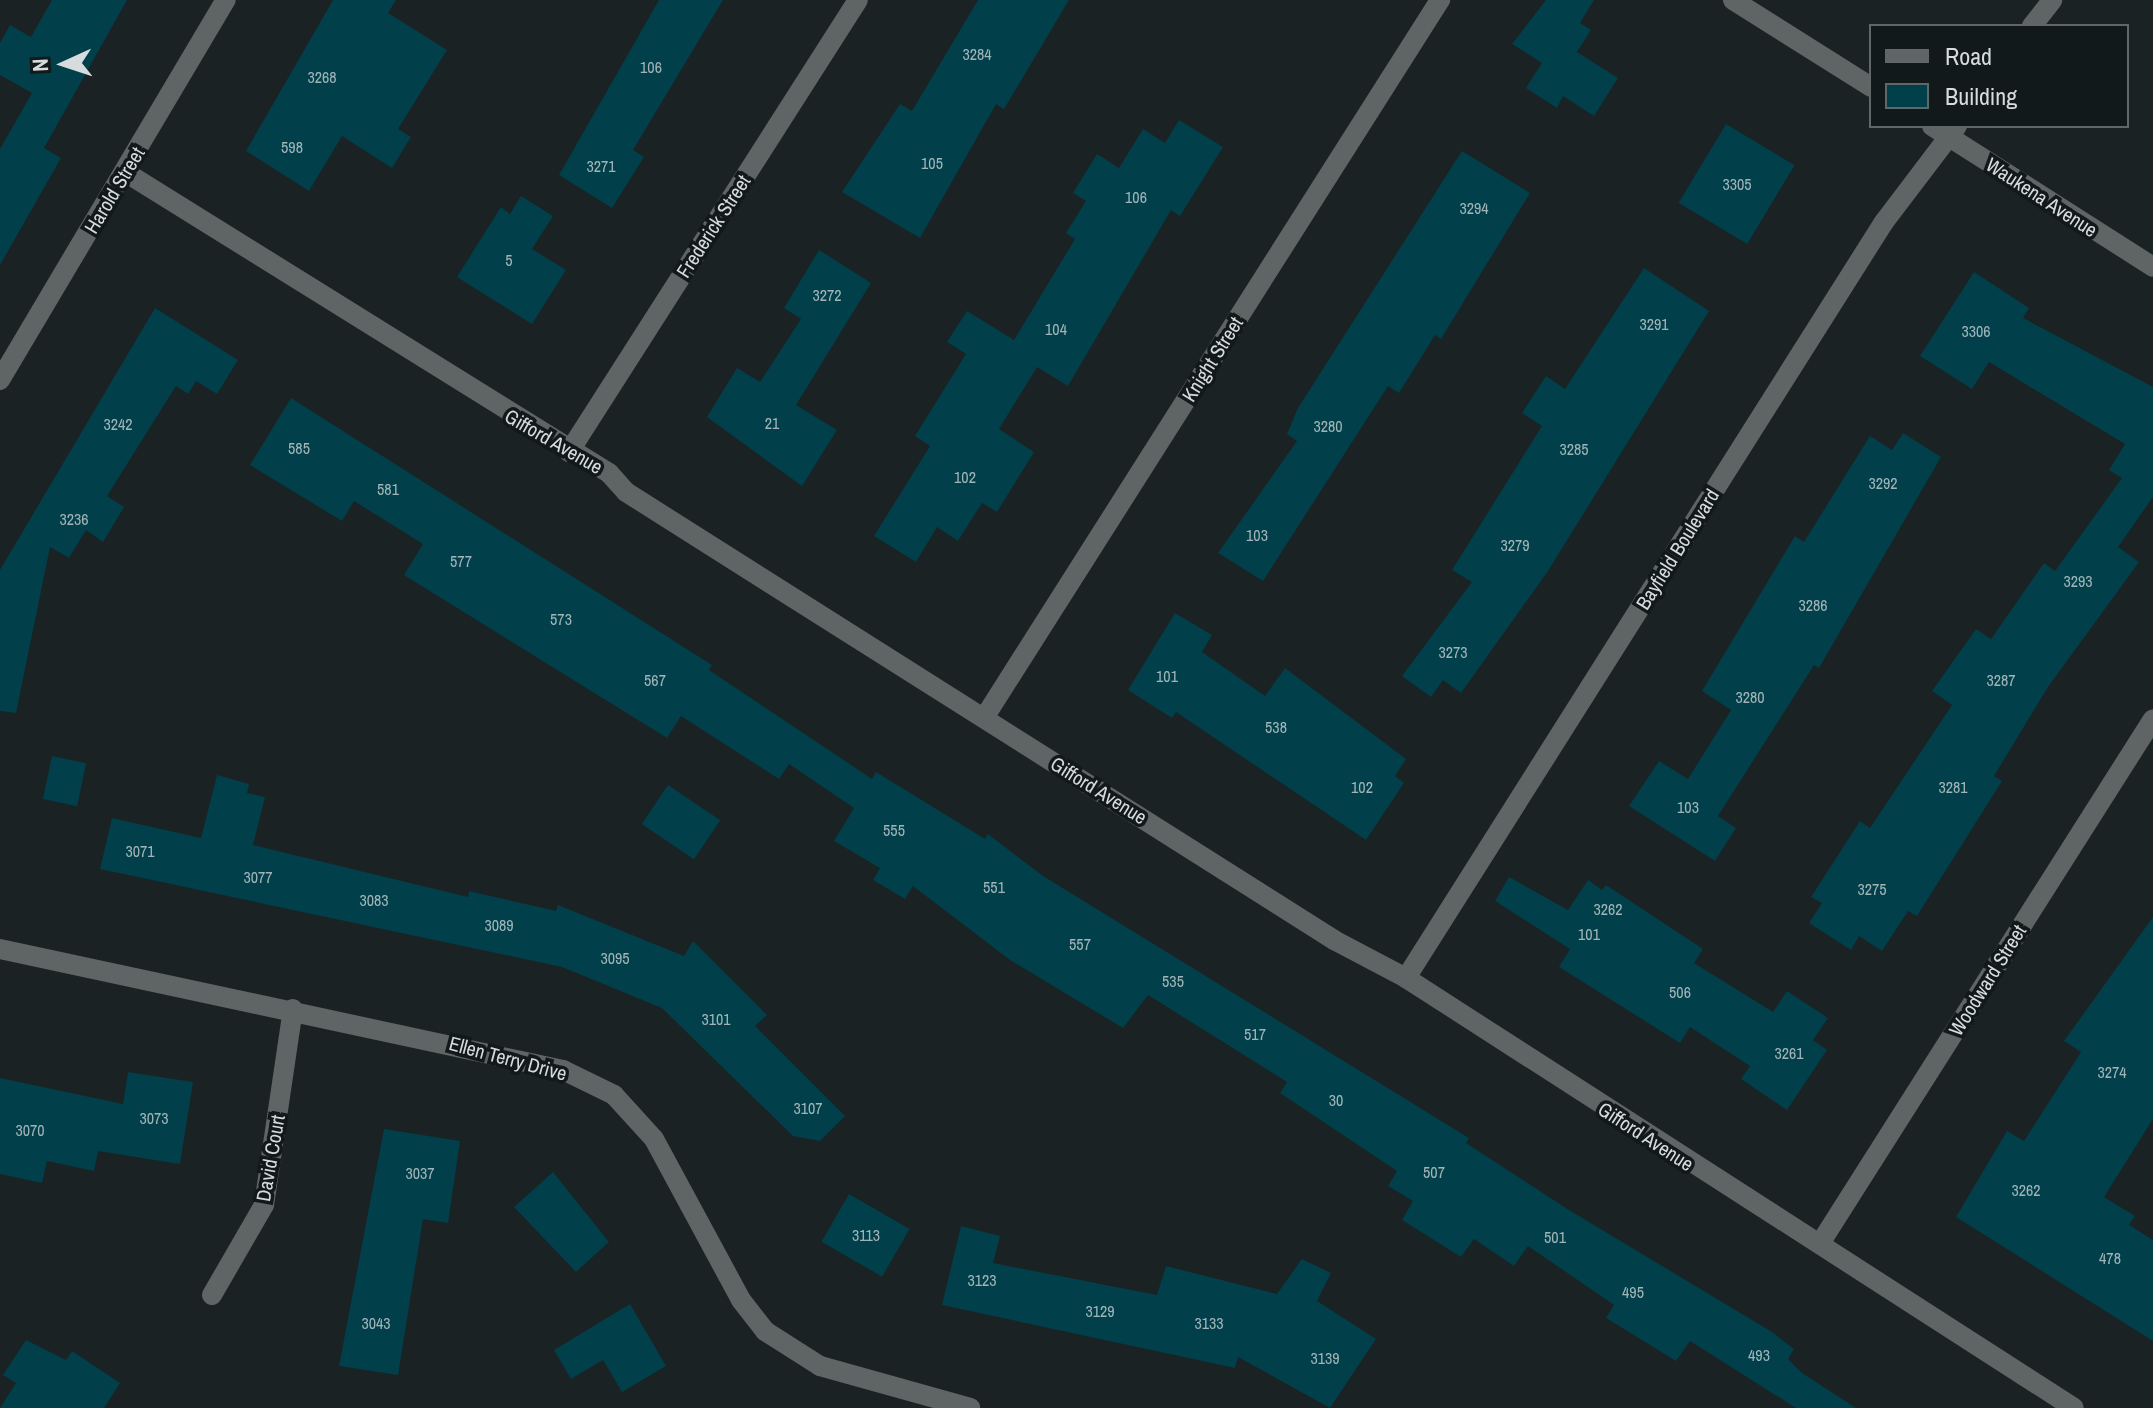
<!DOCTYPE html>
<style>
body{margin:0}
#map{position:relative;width:2153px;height:1408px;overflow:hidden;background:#1a2224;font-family:"Archivo Narrow",sans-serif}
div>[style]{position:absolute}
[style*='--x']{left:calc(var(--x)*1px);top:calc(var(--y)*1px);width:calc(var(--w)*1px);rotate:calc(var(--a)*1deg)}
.building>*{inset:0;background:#013f4a;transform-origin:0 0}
.minor>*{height:20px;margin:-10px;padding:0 10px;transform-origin:10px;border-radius:10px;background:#5f6465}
span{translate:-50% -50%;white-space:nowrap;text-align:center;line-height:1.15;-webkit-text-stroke:7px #11191b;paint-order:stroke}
.number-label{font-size:16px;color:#a1b5b8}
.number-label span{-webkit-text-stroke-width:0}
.street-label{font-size:20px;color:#d6dcdd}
.legend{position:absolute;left:1869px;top:24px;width:260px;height:104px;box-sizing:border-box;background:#11191b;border:2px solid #606769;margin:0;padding:10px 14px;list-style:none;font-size:24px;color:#d6dcdd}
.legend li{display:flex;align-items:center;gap:16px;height:40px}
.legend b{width:40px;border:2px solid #606769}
.north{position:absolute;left:24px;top:24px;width:80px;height:80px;-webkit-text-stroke:6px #11191b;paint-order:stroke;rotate:267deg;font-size:22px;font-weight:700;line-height:32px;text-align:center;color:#d6dcdd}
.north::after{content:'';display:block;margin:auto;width:28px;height:36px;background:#d6dcdd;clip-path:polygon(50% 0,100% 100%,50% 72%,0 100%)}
</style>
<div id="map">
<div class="building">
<i style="clip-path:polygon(52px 0,127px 0,44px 148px,61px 158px,0 265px,0 149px,32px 93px,0 75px,0 43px,10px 25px,31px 37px)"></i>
<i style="clip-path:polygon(333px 0,396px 0,388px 13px,447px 50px,398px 129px,411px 137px,392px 168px,342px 136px,309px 191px,246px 151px)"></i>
<i style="clip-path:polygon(659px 0,723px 0,633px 150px,644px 157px,612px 208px,559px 175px)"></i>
<i style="clip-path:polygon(978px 0,1069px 0,1004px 109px,996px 104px,920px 238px,842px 192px,900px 104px,912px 111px)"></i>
<i style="clip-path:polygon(1546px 0,1594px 0,1580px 23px,1591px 30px,1577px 52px,1618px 78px,1594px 116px,1563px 96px,1557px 108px,1526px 88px,1542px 63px,1512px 44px)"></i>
<i style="clip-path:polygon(1179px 120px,1223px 147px,1180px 216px,1171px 210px,1068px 386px,1037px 367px,999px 429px,1034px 452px,997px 512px,982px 503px,958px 541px,937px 527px,916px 562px,874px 536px,930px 446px,915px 436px,966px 354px,947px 342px,967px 311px,1014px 340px,1075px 239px,1066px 233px,1086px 201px,1073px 193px,1097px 154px,1119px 168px,1143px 129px,1165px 143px)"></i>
<i style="left:1726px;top:124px;width:80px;height:92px;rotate:31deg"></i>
<i style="clip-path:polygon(1462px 151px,1530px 193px,1441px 339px,1435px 335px,1399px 393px,1388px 386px,1263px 581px,1218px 553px,1297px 441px,1287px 434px,1298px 408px)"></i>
<i style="clip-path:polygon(521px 196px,553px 216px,532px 249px,566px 270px,532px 324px,457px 277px,501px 207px,510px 214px)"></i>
<i style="clip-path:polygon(819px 250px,871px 283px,796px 405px,837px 430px,802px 486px,707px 417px,737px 368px,760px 382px,801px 319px,784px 308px)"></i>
<i style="clip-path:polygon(1644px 268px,1709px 311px,1548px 571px,1461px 693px,1443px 680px,1431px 697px,1402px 676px,1472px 582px,1452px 570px,1542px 426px,1522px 413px,1546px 376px,1565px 389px)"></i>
<i style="clip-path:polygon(1974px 272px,2029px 308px,2023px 318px,2153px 387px,2153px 497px,2118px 547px,2139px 562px,2048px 687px,1994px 776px,2002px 781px,1917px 916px,1908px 911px,1882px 951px,1859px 936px,1851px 950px,1809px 923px,1822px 903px,1811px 897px,1860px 821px,1870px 828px,1952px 705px,1932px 691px,1976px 629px,1991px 639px,2044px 563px,2055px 571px,2122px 478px,2109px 470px,2125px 444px,1989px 362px,1972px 389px,1920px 356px)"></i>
<i style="clip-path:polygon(155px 308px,238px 360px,217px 394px,196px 381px,188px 394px,176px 386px,107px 496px,124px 507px,103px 542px,86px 530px,69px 558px,50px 547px,16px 713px,0 711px,0 570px)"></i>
<i style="clip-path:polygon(291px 398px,712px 665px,709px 670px,872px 779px,876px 772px,985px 839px,988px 834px,1043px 876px,1469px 1138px,1466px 1143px,1569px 1210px,1772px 1332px,1794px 1349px,1788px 1359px,1802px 1373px,1856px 1408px,1796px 1408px,1690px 1341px,1676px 1361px,1606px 1318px,1614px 1305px,1528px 1246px,1514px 1266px,1474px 1239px,1461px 1257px,1402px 1220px,1413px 1201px,1388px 1186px,1397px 1171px,1280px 1093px,1287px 1082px,1148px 995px,1123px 1028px,1010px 960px,913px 886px,905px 899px,873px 880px,880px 868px,834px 841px,854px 808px,789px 764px,779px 779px,681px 716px,667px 738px,404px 575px,423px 544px,354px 501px,342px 521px,250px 465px)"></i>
<i style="clip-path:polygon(1903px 433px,1941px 457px,1819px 668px,1814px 665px,1718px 816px,1736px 828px,1715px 861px,1629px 806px,1659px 761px,1688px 779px,1731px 710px,1702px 691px,1795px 536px,1804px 542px,1870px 436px,1892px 450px)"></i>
<i style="clip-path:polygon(1175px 613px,1212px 635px,1202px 652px,1265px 696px,1285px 668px,1406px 759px,1395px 776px,1404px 783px,1366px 840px,1176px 712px,1172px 718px,1128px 690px)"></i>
<i style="left:52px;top:756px;width:35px;height:44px;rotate:12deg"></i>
<i style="clip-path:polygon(217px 775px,249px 784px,247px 793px,265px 797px,253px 845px,468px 897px,469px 891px,556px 911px,558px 905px,684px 956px,693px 941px,767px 1015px,755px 1026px,845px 1116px,820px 1141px,793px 1136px,662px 1008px,562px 967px,100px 869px,112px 818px,201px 838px)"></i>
<i style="left:668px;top:785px;width:63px;height:47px;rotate:34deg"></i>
<i style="clip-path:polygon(1509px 877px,1568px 910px,1588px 880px,1602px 890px,1606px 885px,1703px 949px,1694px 963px,1773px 1012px,1787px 991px,1828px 1018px,1813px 1040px,1827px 1050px,1787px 1110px,1741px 1079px,1750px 1066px,1690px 1027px,1680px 1043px,1559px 967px,1570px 949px,1495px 901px)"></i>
<i style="clip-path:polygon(2153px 917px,2153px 1119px,2104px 1197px,2135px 1216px,2129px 1225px,2153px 1240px,2153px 1341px,1956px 1217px,2007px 1131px,2024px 1141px,2081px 1052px,2064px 1041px)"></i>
<i style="clip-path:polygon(128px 1072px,193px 1082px,180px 1164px,98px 1151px,94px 1171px,47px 1161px,42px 1183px,0 1174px,0 1078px,123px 1104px)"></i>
<i style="clip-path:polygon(384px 1129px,460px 1141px,448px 1223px,423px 1219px,398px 1375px,339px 1366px)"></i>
<i style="clip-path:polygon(553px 1172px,609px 1242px,576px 1272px,514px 1207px)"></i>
<i style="left:849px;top:1194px;width:70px;height:55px;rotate:30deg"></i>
<i style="clip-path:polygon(961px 1226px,1000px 1236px,993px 1263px,1157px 1295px,1166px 1266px,1277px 1294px,1302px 1259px,1331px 1273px,1317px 1301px,1376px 1339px,1330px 1408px,1238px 1357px,1235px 1368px,942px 1305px)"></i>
<i style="clip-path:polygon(630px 1304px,666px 1366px,622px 1392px,603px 1360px,571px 1379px,554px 1350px)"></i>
<i style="clip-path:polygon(26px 1340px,66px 1360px,72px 1351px,120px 1383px,104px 1408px,0 1408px,16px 1383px,3px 1375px)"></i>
</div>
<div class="minor">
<i style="--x:1733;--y:0;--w:163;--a:32.2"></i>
<i style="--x:2032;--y:26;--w:33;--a:-52"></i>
<i style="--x:1932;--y:126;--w:262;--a:32.5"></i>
<i style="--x:125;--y:172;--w:570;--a:31.88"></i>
<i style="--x:609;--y:473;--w:25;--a:48"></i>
<i style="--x:626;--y:492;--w:838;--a:32.32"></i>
<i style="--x:1334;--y:940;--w:81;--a:27.8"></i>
<i style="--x:1406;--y:978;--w:794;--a:32.77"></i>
<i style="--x:0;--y:380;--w:442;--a:-59.3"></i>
<i style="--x:569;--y:452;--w:536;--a:-57.41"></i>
<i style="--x:984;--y:718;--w:851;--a:-57.58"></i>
<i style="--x:0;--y:949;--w:576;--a:12.13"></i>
<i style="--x:563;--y:1070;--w:57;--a:26.1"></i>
<i style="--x:614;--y:1095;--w:59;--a:47.7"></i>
<i style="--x:654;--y:1139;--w:183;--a:61.6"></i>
<i style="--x:741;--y:1300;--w:39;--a:52"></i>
<i style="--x:765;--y:1331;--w:65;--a:32.5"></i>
<i style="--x:820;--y:1366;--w:156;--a:15.6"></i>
<i style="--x:1406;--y:978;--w:894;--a:-57.7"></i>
<i style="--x:1884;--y:222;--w:121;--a:-52.8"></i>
<i style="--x:1821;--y:1242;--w:619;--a:-57.59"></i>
<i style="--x:212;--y:1295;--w:104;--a:-60"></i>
<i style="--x:264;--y:1205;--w:198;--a:-81.6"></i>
</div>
<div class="number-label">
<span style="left:977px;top:54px">3284</span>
<span style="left:651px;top:67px">106</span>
<span style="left:322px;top:77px">3268</span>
<span style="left:292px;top:147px">598</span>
<span style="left:932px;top:163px">105</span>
<span style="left:601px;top:166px">3271</span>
<span style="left:1737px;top:184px">3305</span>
<span style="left:1136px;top:197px">106</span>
<span style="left:1474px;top:208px">3294</span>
<span style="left:509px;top:260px">5</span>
<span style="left:827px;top:295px">3272</span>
<span style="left:1654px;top:324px">3291</span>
<span style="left:1056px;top:329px">104</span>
<span style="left:1976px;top:331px">3306</span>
<span style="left:772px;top:423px">21</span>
<span style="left:118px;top:424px">3242</span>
<span style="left:1328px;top:426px">3280</span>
<span style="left:299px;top:448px">585</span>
<span style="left:1574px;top:449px">3285</span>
<span style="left:965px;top:477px">102</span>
<span style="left:1883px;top:483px">3292</span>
<span style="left:388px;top:489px">581</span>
<span style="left:74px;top:519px">3236</span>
<span style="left:1257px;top:535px">103</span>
<span style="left:1515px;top:545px">3279</span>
<span style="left:461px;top:561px">577</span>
<span style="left:2078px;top:581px">3293</span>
<span style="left:1813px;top:605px">3286</span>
<span style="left:561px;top:619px">573</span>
<span style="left:1453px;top:652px">3273</span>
<span style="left:1167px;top:676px">101</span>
<span style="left:655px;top:680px">567</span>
<span style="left:2001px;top:680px">3287</span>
<span style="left:1750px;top:697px">3280</span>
<span style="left:1276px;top:727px">538</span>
<span style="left:1362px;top:787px">102</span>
<span style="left:1953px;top:787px">3281</span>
<span style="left:1688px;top:807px">103</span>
<span style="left:894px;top:830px">555</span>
<span style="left:140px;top:851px">3071</span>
<span style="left:258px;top:877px">3077</span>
<span style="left:994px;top:887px">551</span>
<span style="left:1872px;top:889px">3275</span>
<span style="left:374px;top:900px">3083</span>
<span style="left:1608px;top:909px">3262</span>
<span style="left:499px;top:925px">3089</span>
<span style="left:1589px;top:934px">101</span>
<span style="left:1080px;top:944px">557</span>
<span style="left:615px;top:958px">3095</span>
<span style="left:1173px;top:981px">535</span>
<span style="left:1680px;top:992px">506</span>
<span style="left:716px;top:1019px">3101</span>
<span style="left:1255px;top:1034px">517</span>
<span style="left:1789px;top:1053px">3261</span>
<span style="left:2112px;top:1072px">3274</span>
<span style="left:1336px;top:1100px">30</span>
<span style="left:808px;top:1108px">3107</span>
<span style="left:154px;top:1118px">3073</span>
<span style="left:30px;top:1130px">3070</span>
<span style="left:1434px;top:1172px">507</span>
<span style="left:420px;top:1173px">3037</span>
<span style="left:2026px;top:1190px">3262</span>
<span style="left:866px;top:1235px">3113</span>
<span style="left:1555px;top:1237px">501</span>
<span style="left:2110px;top:1258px">478</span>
<span style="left:982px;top:1280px">3123</span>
<span style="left:1633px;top:1292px">495</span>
<span style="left:1100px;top:1311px">3129</span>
<span style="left:376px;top:1323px">3043</span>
<span style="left:1209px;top:1323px">3133</span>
<span style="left:1759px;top:1355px">493</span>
<span style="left:1325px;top:1358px">3139</span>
</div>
<div class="street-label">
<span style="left:114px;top:190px;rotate:-59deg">Harold Street</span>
<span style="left:2042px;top:197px;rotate:33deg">Waukena Avenue</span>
<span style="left:713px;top:226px;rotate:-57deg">Frederick Street</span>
<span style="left:1212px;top:359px;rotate:-58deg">Knight Street</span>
<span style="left:554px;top:441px;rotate:30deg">Gifford Avenue</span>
<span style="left:1677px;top:549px;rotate:-58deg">Bayfield Boulevard</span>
<span style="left:1099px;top:790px;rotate:32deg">Gifford Avenue</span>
<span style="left:1987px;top:980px;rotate:-58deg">Woodward Street</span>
<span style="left:508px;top:1058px;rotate:15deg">Ellen Terry Drive</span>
<span style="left:1646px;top:1136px;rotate:33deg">Gifford Avenue</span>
<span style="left:270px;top:1158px;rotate:-80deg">David Court</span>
</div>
<ul class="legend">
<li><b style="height:10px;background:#5f6465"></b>Road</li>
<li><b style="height:22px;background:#013f4a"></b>Building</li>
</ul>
<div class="north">N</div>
</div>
